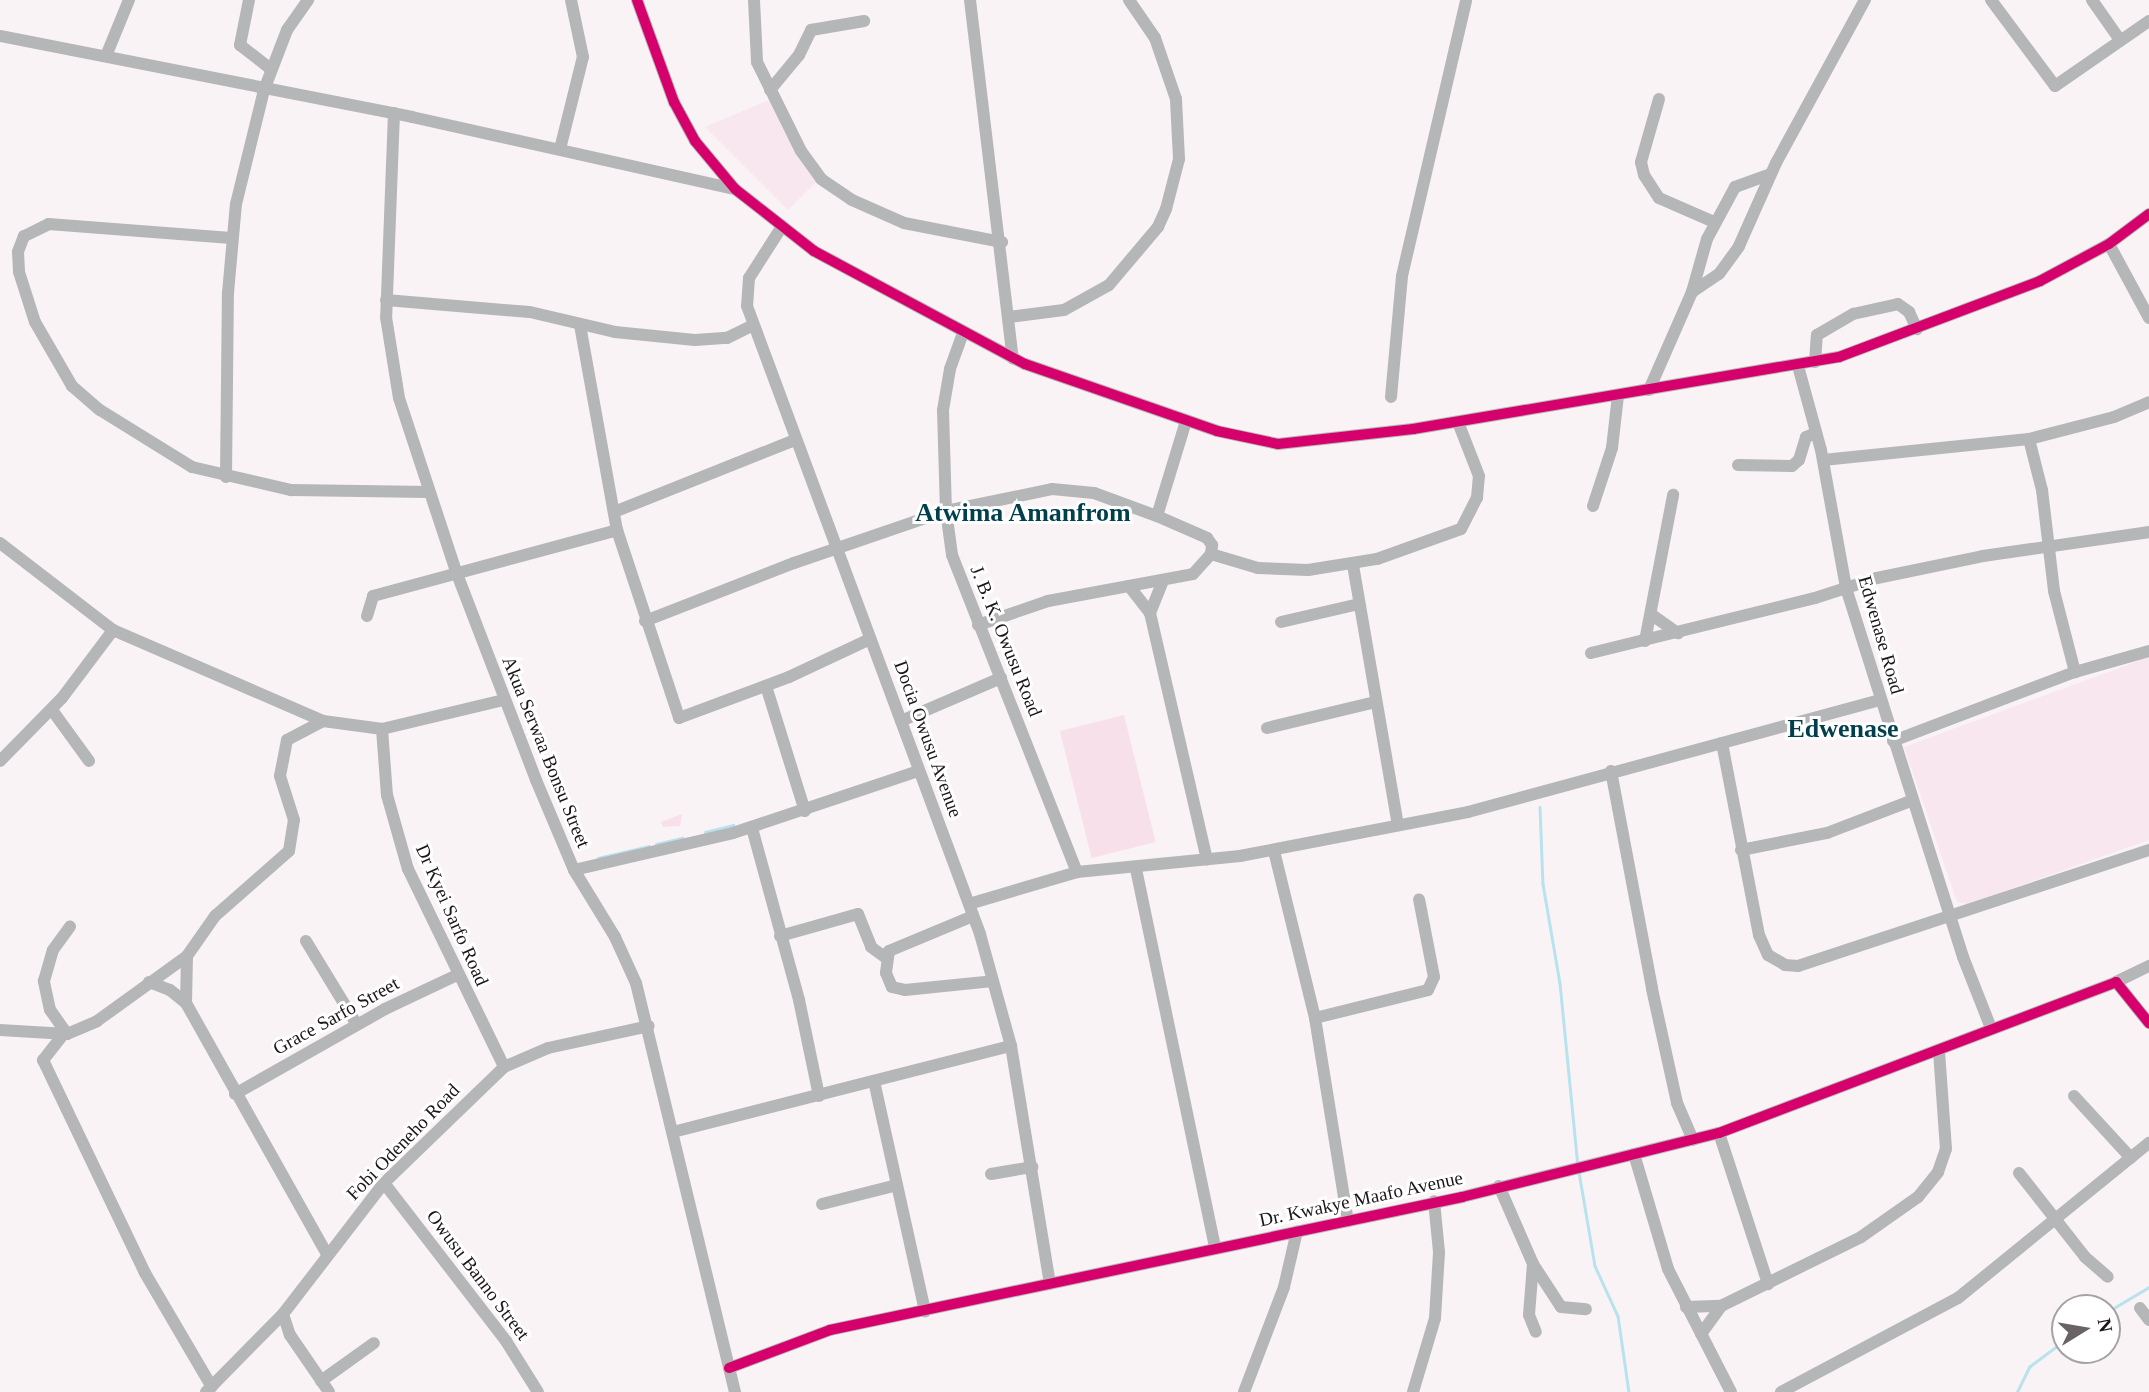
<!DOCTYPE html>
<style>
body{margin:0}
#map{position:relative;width:2149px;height:1392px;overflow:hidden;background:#faf3f6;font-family:Georgia,serif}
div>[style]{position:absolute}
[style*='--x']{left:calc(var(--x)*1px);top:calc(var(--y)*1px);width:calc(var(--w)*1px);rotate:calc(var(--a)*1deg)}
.built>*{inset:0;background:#f8e7ef}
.green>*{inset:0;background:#f8e0eb;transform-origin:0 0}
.stream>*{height:2.5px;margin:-1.25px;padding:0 1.25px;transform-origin:1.25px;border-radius:1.25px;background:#b8e2ee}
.minor>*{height:12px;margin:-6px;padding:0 6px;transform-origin:6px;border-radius:6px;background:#b5b6b7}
.cycleway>*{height:10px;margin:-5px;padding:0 5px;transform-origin:5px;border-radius:5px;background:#d6006c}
span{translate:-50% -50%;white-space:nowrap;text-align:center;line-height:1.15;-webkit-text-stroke:6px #fff;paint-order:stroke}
.street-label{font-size:19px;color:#1c1619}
.district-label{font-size:26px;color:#003f4b;font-weight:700}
.north{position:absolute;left:2051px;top:1294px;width:70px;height:70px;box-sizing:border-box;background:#fff;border:2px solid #a4a2a3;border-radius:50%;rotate:79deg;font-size:19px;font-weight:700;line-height:28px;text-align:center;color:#1c1619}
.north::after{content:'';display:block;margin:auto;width:24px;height:32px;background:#6a6366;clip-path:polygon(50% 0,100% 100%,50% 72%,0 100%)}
</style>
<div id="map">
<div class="built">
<i style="clip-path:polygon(769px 100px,816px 182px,788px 210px,705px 127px)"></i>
<i style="clip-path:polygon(2149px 657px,2149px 840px,1968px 904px,1957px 902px,1904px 747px)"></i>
</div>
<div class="green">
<i style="left:1124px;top:715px;width:131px;height:66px;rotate:76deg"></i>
<i style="clip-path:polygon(682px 814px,680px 826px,663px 827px,661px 822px)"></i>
</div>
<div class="stream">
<i style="--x:1540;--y:807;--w:77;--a:87.8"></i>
<i style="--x:1543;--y:884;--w:100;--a:80.3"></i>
<i style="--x:1560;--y:983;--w:183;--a:84.4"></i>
<i style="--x:705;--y:832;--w:29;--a:-14"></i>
<i style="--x:656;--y:844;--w:27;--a:-13"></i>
<i style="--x:598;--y:858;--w:52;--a:-13.2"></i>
<i style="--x:1579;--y:1172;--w:95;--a:80.3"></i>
<i style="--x:1595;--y:1266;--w:55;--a:65.3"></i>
<i style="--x:1618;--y:1316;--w:77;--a:81.8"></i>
<i style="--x:2107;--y:1312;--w:49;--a:-30.8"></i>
<i style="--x:2017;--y:1392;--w:28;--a:-64"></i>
<i style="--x:2029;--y:1367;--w:45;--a:-36.9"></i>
</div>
<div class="minor">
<i style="--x:249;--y:0;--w:46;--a:101.3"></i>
<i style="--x:240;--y:45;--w:39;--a:38"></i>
<i style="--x:637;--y:0;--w:109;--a:70.1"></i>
<i style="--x:674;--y:102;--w:44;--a:61.7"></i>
<i style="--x:695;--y:141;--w:62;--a:50.2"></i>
<i style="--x:735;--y:189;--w:100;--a:38.1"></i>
<i style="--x:814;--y:251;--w:239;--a:28.2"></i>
<i style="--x:1025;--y:364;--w:203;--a:19.2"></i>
<i style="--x:1217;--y:431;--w:62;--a:12"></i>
<i style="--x:1278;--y:444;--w:136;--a:-6.3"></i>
<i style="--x:1413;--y:429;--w:432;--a:-9.6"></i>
<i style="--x:1839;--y:357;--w:215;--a:-20.7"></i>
<i style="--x:2040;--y:281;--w:78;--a:-28.2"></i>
<i style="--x:2109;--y:244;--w:50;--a:-36.9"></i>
<i style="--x:754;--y:0;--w:62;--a:87.2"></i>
<i style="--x:757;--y:62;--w:99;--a:63.7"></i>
<i style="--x:801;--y:151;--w:34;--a:54"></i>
<i style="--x:821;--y:179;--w:37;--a:34"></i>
<i style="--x:852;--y:200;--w:57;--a:23.9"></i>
<i style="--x:904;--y:223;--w:100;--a:11"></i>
<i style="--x:970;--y:0;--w:361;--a:83.2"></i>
<i style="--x:1991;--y:0;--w:107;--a:53.3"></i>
<i style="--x:2055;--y:86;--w:114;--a:-34.7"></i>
<i style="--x:2092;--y:0;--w:49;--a:55"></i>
<i style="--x:0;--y:36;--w:420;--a:11.1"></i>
<i style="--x:412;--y:117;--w:331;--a:12.6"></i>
<i style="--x:106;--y:56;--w:61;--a:-67.7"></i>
<i style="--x:770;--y:90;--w:45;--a:-50.4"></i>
<i style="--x:799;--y:55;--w:28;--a:-64"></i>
<i style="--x:811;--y:30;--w:54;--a:-9.6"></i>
<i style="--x:1659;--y:99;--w:66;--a:105.9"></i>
<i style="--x:1641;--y:162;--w:13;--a:77"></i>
<i style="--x:1644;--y:175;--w:27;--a:57"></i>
<i style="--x:1659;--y:198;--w:60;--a:23.6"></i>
<i style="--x:394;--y:113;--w:204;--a:92.2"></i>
<i style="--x:386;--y:317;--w:82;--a:80.9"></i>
<i style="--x:399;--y:398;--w:185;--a:71.8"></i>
<i style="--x:457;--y:574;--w:221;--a:69"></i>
<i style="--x:536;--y:780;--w:98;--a:67.1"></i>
<i style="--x:574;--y:870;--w:79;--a:58.5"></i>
<i style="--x:615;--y:937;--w:51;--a:65.5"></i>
<i style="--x:636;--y:983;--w:421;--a:76.4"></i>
<i style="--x:560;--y:149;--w:95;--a:-76"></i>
<i style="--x:583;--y:57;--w:58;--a:-101.9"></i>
<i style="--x:781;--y:228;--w:59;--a:122.6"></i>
<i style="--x:749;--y:278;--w:28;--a:94"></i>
<i style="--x:747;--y:306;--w:670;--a:69.64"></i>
<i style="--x:980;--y:934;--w:116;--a:74.5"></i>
<i style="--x:1011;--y:1046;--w:241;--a:80.7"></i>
<i style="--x:231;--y:238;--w:183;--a:-175.6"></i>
<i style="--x:49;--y:224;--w:28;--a:154"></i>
<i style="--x:24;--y:236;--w:17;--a:111"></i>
<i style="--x:18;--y:252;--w:20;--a:87"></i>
<i style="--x:19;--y:272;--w:52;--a:72.3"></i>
<i style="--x:35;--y:322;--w:74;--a:60"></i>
<i style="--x:72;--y:386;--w:37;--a:41"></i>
<i style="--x:100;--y:410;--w:108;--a:31.8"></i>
<i style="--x:192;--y:467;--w:102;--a:13.1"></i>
<i style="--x:291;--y:490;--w:137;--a:0.8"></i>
<i style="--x:2109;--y:244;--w:84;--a:61.6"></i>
<i style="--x:1692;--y:292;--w:55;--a:-74.2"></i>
<i style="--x:1707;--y:239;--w:59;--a:-61.7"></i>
<i style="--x:1735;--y:187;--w:37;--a:-20"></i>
<i style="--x:386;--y:300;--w:144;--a:4.8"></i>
<i style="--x:530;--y:312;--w:87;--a:13.2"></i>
<i style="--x:615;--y:332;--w:80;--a:5.7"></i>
<i style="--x:695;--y:340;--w:32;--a:-4"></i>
<i style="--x:727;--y:338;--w:28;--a:-26"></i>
<i style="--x:1009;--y:317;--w:55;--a:-7.3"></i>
<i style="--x:1064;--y:310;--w:51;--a:-29.1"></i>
<i style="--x:1109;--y:285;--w:76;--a:-49.8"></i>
<i style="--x:1158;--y:227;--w:20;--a:-66"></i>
<i style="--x:1166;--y:209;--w:52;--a:-75.4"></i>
<i style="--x:1179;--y:159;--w:60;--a:-92.9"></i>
<i style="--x:1176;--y:99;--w:65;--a:-109"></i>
<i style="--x:1155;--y:38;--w:46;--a:-124.4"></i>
<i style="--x:580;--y:325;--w:208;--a:79.8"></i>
<i style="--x:617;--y:530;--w:198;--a:71.7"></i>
<i style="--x:679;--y:718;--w:117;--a:-20.4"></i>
<i style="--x:789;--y:677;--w:89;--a:-25.1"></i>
<i style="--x:963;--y:333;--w:38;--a:110"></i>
<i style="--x:950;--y:369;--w:42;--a:99.7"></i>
<i style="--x:943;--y:410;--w:101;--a:88.3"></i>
<i style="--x:946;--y:511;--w:44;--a:82.2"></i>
<i style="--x:952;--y:555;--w:341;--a:68.5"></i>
<i style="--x:1815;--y:362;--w:27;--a:-86"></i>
<i style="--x:1817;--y:335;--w:42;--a:-30.3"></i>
<i style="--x:1853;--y:314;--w:46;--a:-12.5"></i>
<i style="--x:1898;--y:304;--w:14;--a:36"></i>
<i style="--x:1909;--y:312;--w:19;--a:65"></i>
<i style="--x:1798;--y:366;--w:87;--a:74.7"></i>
<i style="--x:1821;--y:450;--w:140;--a:79.7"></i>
<i style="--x:1846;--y:588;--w:387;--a:72.4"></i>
<i style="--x:1963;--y:957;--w:76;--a:68.5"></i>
<i style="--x:1649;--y:390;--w:107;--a:-66.3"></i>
<i style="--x:1692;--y:292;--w:32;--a:-34"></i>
<i style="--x:1719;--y:274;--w:34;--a:-54"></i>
<i style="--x:1739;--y:246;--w:91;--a:-66"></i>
<i style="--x:1776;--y:163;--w:186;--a:-61.4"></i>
<i style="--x:1391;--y:397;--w:121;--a:-84.8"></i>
<i style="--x:1402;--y:276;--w:283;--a:-76.9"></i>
<i style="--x:2029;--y:439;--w:53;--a:75.7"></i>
<i style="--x:2042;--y:490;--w:102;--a:83.2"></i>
<i style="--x:2054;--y:591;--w:84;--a:75.5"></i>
<i style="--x:1823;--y:460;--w:207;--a:-5.8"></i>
<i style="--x:2029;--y:439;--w:88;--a:-14.5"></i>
<i style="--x:2114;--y:417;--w:38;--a:-23"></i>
<i style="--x:1738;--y:465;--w:54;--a:1.1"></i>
<i style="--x:1792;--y:466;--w:9;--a:-41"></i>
<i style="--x:1799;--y:460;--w:24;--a:-73"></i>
<i style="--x:1806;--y:437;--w:11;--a:-22"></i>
<i style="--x:226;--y:477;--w:184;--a:-89.4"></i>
<i style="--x:228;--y:293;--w:89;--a:-84.9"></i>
<i style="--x:236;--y:204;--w:117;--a:-76.2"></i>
<i style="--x:264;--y:90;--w:64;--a:-69"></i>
<i style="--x:287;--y:30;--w:37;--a:-55"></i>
<i style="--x:1593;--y:506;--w:61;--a:-71.9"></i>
<i style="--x:1612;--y:448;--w:53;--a:-83.5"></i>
<i style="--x:614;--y:512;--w:195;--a:-21.7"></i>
<i style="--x:1157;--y:516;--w:99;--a:-73"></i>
<i style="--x:0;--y:543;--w:143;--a:37.6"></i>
<i style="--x:113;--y:630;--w:229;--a:23.4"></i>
<i style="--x:323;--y:721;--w:60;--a:7.7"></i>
<i style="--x:382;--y:729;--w:125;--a:-13.4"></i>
<i style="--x:1353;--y:565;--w:264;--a:80.2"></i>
<i style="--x:1129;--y:586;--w:34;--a:52"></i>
<i style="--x:1150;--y:613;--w:253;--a:77"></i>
<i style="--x:1150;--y:613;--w:35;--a:-68"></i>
<i style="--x:1652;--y:615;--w:32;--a:35"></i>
<i style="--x:367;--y:616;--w:21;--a:-73"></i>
<i style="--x:373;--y:596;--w:253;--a:-15.1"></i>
<i style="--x:645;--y:621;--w:160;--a:-21.3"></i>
<i style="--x:794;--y:563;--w:161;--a:-18.9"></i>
<i style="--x:946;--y:511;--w:108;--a:-11.7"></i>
<i style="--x:1052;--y:489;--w:42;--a:5.4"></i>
<i style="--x:1094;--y:493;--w:67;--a:20.1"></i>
<i style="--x:1157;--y:516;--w:55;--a:23.7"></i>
<i style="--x:1207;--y:538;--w:9;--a:54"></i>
<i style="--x:1212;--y:545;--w:9;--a:96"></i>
<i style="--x:1211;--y:554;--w:49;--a:16.6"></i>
<i style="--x:1258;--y:568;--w:50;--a:2.3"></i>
<i style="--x:1308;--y:570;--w:70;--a:-9.1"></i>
<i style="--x:1377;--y:559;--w:89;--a:-19.7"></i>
<i style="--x:1461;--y:529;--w:35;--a:-63"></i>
<i style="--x:1477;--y:498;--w:22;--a:-85"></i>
<i style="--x:1479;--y:476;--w:58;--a:-111.3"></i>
<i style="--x:1281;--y:622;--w:80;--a:-13"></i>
<i style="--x:978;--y:625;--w:74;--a:-18.9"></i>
<i style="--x:1048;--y:601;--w:147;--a:-10.5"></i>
<i style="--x:1193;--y:574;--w:27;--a:-48"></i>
<i style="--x:1645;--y:641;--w:149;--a:-79.1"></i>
<i style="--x:1591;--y:653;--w:231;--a:-13.8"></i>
<i style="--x:1815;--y:598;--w:65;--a:-17.9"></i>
<i style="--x:1877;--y:578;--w:108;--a:-11.7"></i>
<i style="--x:1983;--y:556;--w:168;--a:-8.2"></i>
<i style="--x:766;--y:686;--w:131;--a:72.7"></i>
<i style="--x:52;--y:710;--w:63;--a:54"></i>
<i style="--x:901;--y:721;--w:109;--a:-23.3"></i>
<i style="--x:1267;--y:728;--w:111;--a:-13.5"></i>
<i style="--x:382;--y:729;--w:66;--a:85.7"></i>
<i style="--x:387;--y:795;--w:77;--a:74.2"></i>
<i style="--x:408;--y:869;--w:220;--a:64.1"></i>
<i style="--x:1893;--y:741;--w:195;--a:-20.8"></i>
<i style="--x:2075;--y:672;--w:77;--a:-15.8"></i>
<i style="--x:1722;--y:743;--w:196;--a:79.1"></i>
<i style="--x:1759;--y:935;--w:22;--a:66"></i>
<i style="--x:1768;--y:955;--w:20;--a:30"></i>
<i style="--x:1785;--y:965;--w:13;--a:4"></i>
<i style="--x:1798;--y:966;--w:370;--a:-18.3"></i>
<i style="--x:0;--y:761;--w:88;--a:-45.5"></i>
<i style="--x:62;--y:698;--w:85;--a:-53.1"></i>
<i style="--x:1611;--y:771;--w:222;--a:79.3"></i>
<i style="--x:1652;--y:989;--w:117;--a:77.6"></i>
<i style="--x:1677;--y:1103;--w:40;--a:66.6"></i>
<i style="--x:752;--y:828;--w:178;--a:74.7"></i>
<i style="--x:799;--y:1000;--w:98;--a:78.2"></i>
<i style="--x:1741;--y:850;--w:88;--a:-11.2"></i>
<i style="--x:1827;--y:833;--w:92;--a:-21"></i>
<i style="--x:1274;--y:851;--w:172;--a:76.2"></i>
<i style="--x:1315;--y:1018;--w:206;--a:80.8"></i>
<i style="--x:1136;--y:869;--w:386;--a:78.2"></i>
<i style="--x:574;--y:870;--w:163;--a:-13.1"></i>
<i style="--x:733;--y:833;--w:195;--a:-18.5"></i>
<i style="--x:969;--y:904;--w:113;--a:-16.5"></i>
<i style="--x:1077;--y:872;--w:164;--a:-5.6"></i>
<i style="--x:1240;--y:856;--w:232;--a:-10.9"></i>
<i style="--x:1468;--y:812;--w:426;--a:-15.2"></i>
<i style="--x:973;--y:916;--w:91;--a:157.4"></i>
<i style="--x:889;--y:951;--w:22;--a:98"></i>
<i style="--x:886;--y:973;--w:15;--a:67"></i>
<i style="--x:892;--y:987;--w:13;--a:13"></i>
<i style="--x:905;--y:990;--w:88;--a:-5.8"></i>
<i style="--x:780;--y:936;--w:81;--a:-15.8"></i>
<i style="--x:858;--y:914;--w:35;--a:68"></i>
<i style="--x:871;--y:947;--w:17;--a:36"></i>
<i style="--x:306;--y:941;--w:98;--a:58.7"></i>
<i style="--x:149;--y:982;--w:22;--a:21"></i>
<i style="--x:170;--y:990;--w:21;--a:39"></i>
<i style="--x:186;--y:1003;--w:288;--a:60.7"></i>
<i style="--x:2116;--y:982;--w:37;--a:-26"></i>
<i style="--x:186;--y:1003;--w:47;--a:-88.8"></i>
<i style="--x:1315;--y:1018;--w:116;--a:-13.9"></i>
<i style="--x:1428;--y:990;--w:14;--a:-65"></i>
<i style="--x:1434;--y:977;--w:79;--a:-100.9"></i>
<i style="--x:0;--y:1030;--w:67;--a:3.4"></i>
<i style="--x:67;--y:1034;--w:33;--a:-23"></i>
<i style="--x:97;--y:1021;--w:111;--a:-35.8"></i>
<i style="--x:187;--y:956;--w:49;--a:-55"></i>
<i style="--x:215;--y:916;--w:98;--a:-41.3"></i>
<i style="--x:289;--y:851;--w:31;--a:-81"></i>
<i style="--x:294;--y:820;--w:46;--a:-107.7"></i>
<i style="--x:280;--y:776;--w:37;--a:-79"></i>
<i style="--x:287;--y:740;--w:41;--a:-27.8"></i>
<i style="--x:67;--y:1034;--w:29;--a:-125"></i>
<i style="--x:50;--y:1010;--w:30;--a:-102"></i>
<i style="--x:44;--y:981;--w:32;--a:-74"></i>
<i style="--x:53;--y:950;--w:29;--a:-54"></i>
<i style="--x:62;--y:1036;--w:31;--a:128"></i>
<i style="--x:43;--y:1060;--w:236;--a:64.4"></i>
<i style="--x:145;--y:1273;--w:132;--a:59.6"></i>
<i style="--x:874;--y:1081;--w:236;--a:77.5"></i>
<i style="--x:235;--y:1094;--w:172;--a:-29.5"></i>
<i style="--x:385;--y:1009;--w:80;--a:-25.3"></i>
<i style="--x:2074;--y:1096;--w:84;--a:47.4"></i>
<i style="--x:673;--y:1132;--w:349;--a:-14.3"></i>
<i style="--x:1719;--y:1133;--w:159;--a:72"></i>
<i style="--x:1634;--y:1154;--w:120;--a:73.5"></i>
<i style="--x:1668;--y:1269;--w:138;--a:62.9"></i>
<i style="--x:2019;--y:1173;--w:107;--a:51.8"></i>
<i style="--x:2085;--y:1257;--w:30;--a:41"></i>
<i style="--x:991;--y:1174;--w:42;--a:-9.7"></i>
<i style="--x:384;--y:1183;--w:200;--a:52.3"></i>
<i style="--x:506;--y:1341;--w:60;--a:57.9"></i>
<i style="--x:1499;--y:1186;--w:85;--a:66.4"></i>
<i style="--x:1533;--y:1264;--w:51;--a:94.5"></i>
<i style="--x:1529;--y:1315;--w:18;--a:68"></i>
<i style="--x:822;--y:1204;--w:77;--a:-14.2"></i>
<i style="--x:1533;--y:1264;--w:51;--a:56.9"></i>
<i style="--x:1561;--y:1307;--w:25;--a:5"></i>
<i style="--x:1686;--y:1307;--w:35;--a:-2"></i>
<i style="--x:1721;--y:1306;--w:156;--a:-26.2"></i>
<i style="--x:1861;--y:1237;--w:70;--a:-35.1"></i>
<i style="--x:1918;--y:1197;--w:32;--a:-51"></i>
<i style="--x:1938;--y:1172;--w:24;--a:-71"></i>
<i style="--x:1946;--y:1149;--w:97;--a:-94.1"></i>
<i style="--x:2140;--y:1308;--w:15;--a:53"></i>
<i style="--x:283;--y:1314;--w:22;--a:72"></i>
<i style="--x:290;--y:1335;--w:69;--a:55.6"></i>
<i style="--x:1701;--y:1334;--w:34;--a:-54"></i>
<i style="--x:729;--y:1368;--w:108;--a:-20.6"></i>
<i style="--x:830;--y:1330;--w:646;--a:-11.88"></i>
<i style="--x:1462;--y:1197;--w:265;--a:-14"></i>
<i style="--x:1719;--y:1133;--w:425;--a:-20.8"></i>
<i style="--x:2116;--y:982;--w:53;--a:51.2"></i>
<i style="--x:321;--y:1381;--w:65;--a:-35.6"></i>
<i style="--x:206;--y:1392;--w:110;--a:-45.4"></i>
<i style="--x:283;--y:1314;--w:165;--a:-52.4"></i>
<i style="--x:384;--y:1183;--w:167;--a:-44"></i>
<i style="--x:504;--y:1067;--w:48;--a:-23.4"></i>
<i style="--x:548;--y:1048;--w:103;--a:-12.3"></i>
<i style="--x:1244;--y:1392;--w:112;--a:-69.1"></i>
<i style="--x:1284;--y:1287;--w:57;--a:-76.9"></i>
<i style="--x:1413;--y:1392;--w:77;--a:-73.4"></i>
<i style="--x:1435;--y:1318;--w:66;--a:-86.5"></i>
<i style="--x:1439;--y:1252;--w:51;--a:-95.6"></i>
<i style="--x:1781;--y:1392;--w:200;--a:-28"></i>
<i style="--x:1958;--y:1298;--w:246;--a:-39.1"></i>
</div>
<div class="cycleway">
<i style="--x:637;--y:0;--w:109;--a:70.1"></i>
<i style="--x:674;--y:102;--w:44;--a:61.7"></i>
<i style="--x:695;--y:141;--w:62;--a:50.2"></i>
<i style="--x:735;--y:189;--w:100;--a:38.1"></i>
<i style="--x:814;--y:251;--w:239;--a:28.2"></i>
<i style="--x:1025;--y:364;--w:203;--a:19.2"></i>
<i style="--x:1217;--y:431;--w:62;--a:12"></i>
<i style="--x:1278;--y:444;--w:136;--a:-6.3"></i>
<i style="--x:1413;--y:429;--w:432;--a:-9.6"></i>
<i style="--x:1839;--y:357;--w:215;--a:-20.7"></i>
<i style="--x:2040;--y:281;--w:78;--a:-28.2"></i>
<i style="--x:2109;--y:244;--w:50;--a:-36.9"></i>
<i style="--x:729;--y:1368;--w:108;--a:-20.6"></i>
<i style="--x:830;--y:1330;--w:646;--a:-11.88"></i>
<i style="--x:1462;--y:1197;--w:265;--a:-14"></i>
<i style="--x:1719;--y:1133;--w:425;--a:-20.8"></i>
<i style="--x:2116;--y:982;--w:53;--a:51.2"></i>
</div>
<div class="street-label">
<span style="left:1881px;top:635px;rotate:74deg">Edwenase Road</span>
<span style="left:1006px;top:641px;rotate:68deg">J. B. K. Owusu Road</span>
<span style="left:928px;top:739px;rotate:70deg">Docia Owusu Avenue</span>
<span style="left:546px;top:752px;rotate:68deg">Akua Serwaa Bonsu Street</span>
<span style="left:452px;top:915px;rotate:66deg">Dr Kyei Sarfo Road</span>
<span style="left:336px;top:1016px;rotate:-29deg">Grace Sarfo Street</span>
<span style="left:403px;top:1142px;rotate:-46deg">Fobi Odeneho Road</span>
<span style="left:1361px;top:1199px;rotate:-12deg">Dr. Kwakye Maafo Avenue</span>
<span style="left:478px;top:1275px;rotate:53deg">Owusu Banno Street</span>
</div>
<div class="district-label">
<span style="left:1023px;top:513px">Atwima Amanfrom</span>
<span style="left:1843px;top:729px">Edwenase</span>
</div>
<div class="north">N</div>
</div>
